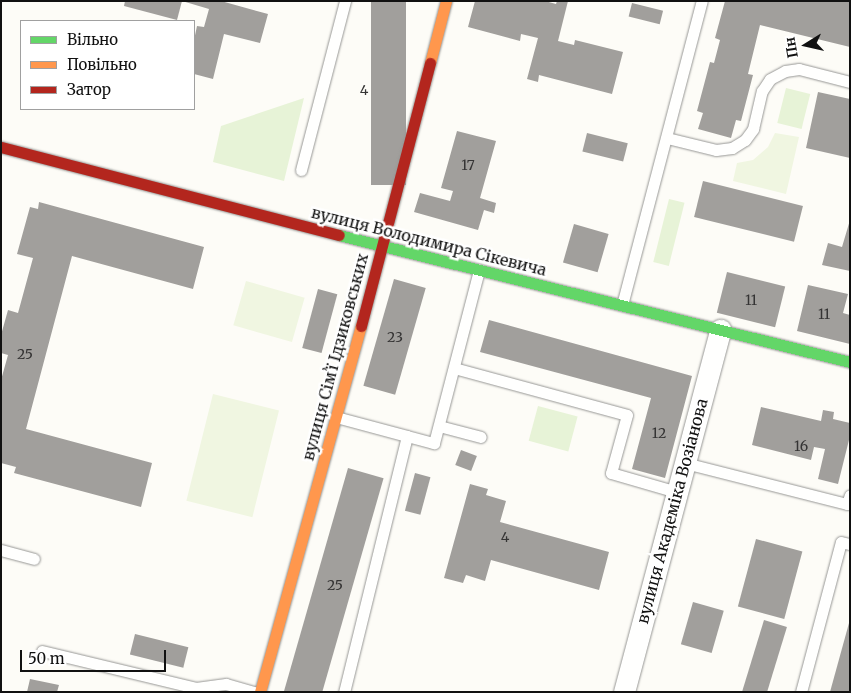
<!DOCTYPE html>
<meta charset="utf-8">
<style>
body{margin:0}
#map{position:relative;width:851px;height:693px;overflow:hidden;background:#fdfcf7;font-family:Merriweather,serif}
div>[style]{position:absolute}
[style*='--x']{left:calc(var(--x)*1px);top:calc(var(--y)*1px);width:calc(var(--w)*1px);rotate:calc(var(--a)*1deg)}
.green>*{inset:0;background:#e7f3d7;transform-origin:0 0}
.pitch>*{inset:0;background:#f0f6e1;transform-origin:0 0}
.building>*{inset:0;background:#a19f9c;transform-origin:0 0}
.roads{filter:drop-shadow(0 0 1px #979795) drop-shadow(0 0 1px #979795)}
.lane>*{height:11px;margin:-5.5px;padding:0 5.5px;transform-origin:5.5px;border-radius:5.5px;background:#fffffe}
.street>*{height:21px;margin:-10.5px;padding:0 10.5px;transform-origin:10.5px;border-radius:10.5px;background:#fffffe}
.fast>*{height:11px;margin:-5.5px;padding:0 5.5px;transform-origin:5.5px;border-radius:5.5px;background:#63d668}
.slow>*{height:11px;margin:-5.5px;padding:0 5.5px;transform-origin:5.5px;border-radius:5.5px;background:#ff974d}
.jam>*{height:11px;margin:-5.5px;padding:0 5.5px;transform-origin:5.5px;border-radius:5.5px;background:#b3261e}
span{translate:-50% -50%;white-space:nowrap;text-align:center;line-height:1.15;-webkit-text-stroke:5px #fff;paint-order:stroke}
.number-label{font-size:14px;color:#353434}
.number-label span{-webkit-text-stroke-width:0}
.street-label{font-size:16px;color:#111}
.frame{position:absolute;inset:0;border:2px solid #111;pointer-events:none}
.legend{position:absolute;left:20px;top:20px;width:175px;height:90px;box-sizing:border-box;background:#fff;border:1px solid #a0a0a0;margin:0;padding:6px 9px;list-style:none;font-size:15px;color:#111}
.legend li{display:flex;align-items:center;gap:10px;height:25px}
.legend b{width:25px;border:1px solid #a0a0a0}
.north{position:absolute;left:781px;top:20px;width:50px;height:50px;-webkit-text-stroke:4px #fff;paint-order:stroke;rotate:260deg;font-size:14px;font-weight:700;line-height:20px;text-align:center;color:#111}
.north::after{content:'';display:block;margin:auto;width:18px;height:22px;background:#111;clip-path:polygon(50% 0,100% 100%,50% 72%,0 100%)}
.scale{position:absolute;left:20px;top:650px;width:146px;height:22px;box-sizing:border-box;border:2px solid #111;border-top:0;padding-left:6px;font-size:15px;line-height:18px;white-space:nowrap;color:#111;-webkit-text-stroke:4px #fff;paint-order:stroke}
</style>
<div id="map">
<div class="green">
<i style="left:786px;top:88px;width:25px;height:36px;rotate:14deg"></i>
<i style="clip-path:polygon(304px 98px,284px 181px,213px 162px,221px 126px)"></i>
<i style="left:669px;top:199px;width:16px;height:65px;rotate:14deg"></i>
<i style="left:538px;top:406px;width:41px;height:36px;rotate:15deg"></i>
</div>
<div class="pitch">
<i style="clip-path:polygon(775px 133px,799px 137px,786px 194px,733px 181px,737px 163px,753px 160px,768px 147px)"></i>
<i style="left:246px;top:281px;width:61px;height:46px;rotate:16deg"></i>
<i style="left:213px;top:394px;width:68px;height:110px;rotate:14deg"></i>
</div>
<div class="building">
<i style="clip-path:polygon(125px 1px,182px 1px,177px 20px,124px 6px)"></i>
<i style="clip-path:polygon(182px 1px,221px 1px,268px 14px,260px 43px,224px 34px,213px 79px,194px 74px,194px 40px,197px 26px,204px 27px,209px 9px)"></i>
<i style="left:371px;top:1px;width:35px;height:184px"></i>
<i style="clip-path:polygon(475px 1px,545px 1px,556px 4px,557px 1px,568px 1px,558px 41px,574px 45px,575px 40px,623px 52px,612px 94px,539px 75px,538px 82px,527px 79px,538px 38px,521px 34px,520px 41px,468px 27px)"></i>
<i style="clip-path:polygon(725px 1px,850px 1px,850px 47px,760px 25px,748px 74px,753px 75px,741px 121px,736px 120px,731px 138px,698px 129px,703px 113px,697px 111px,710px 62px,714px 63px,720px 40px,715px 38px)"></i>
<i style="left:632px;top:3px;width:32px;height:14px;rotate:14deg"></i>
<i style="clip-path:polygon(818px 92px,850px 99px,850px 158px,806px 148px)"></i>
<i style="clip-path:polygon(457px 131px,496px 141px,480px 198px,496px 203px,494px 213px,484px 210px,478px 230px,414px 212px,420px 193px,450px 201px,453px 191px,441px 188px)"></i>
<i style="left:587px;top:133px;width:42px;height:19px;rotate:14deg"></i>
<i style="left:703px;top:181px;width:103px;height:37px;rotate:14deg"></i>
<i style="clip-path:polygon(39px 202px,204px 247px,193px 289px,72px 256px,26px 429px,152px 463px,141px 507px,14px 473px,16px 467px,1px 463px,1px 380px,8px 355px,1px 353px,1px 335px,8px 310px,18px 313px,33px 258px,17px 254px,30px 207px,38px 209px)"></i>
<i style="clip-path:polygon(850px 220px,850px 271px,822px 265px,828px 243px,842px 247px)"></i>
<i style="left:574px;top:224px;width:36px;height:40px;rotate:16deg"></i>
<i style="left:727px;top:272px;width:60px;height:42px;rotate:14deg"></i>
<i style="left:394px;top:279px;width:33px;height:111px;rotate:16deg"></i>
<i style="clip-path:polygon(808px 285px,848px 294px,843px 313px,850px 315px,850px 344px,797px 331px)"></i>
<i style="left:318px;top:289px;width:20px;height:61px;rotate:15deg"></i>
<i style="clip-path:polygon(489px 320px,692px 376px,665px 478px,632px 469px,651px 398px,480px 352px)"></i>
<i style="clip-path:polygon(761px 407px,821px 421px,823px 410px,834px 412px,833px 419px,850px 423px,850px 436px,838px 484px,818px 479px,825px 449px,814px 447px,811px 460px,752px 445px)"></i>
<i style="left:461px;top:450px;width:17px;height:16px;rotate:21deg"></i>
<i style="left:348px;top:468px;width:37px;height:232px;rotate:16deg"></i>
<i style="left:415px;top:473px;width:16px;height:39px;rotate:15deg"></i>
<i style="clip-path:polygon(470px 484px,488px 489px,486px 495px,506px 501px,500px 522px,609px 552px,599px 590px,491px 560px,485px 581px,466px 575px,463px 583px,444px 578px)"></i>
<i style="left:756px;top:539px;width:48px;height:70px;rotate:15deg"></i>
<i style="left:693px;top:602px;width:32px;height:44px;rotate:16deg"></i>
<i style="left:764px;top:620px;width:24px;height:75px;rotate:17deg"></i>
<i style="clip-path:polygon(849px 623px,850px 692px,830px 692px)"></i>
<i style="left:135px;top:634px;width:55px;height:21px;rotate:14deg"></i>
<i style="clip-path:polygon(30px 679px,59px 685px,57px 692px,27px 692px)"></i>
</div>
<div class="roads">
<div class="lane">
<i style="--x:667;--y:138;--w:50;--a:13.8"></i>
<i style="--x:716;--y:150;--w:16;--a:-7"></i>
<i style="--x:732;--y:148;--w:15;--a:-32"></i>
<i style="--x:745;--y:140;--w:14;--a:-54"></i>
<i style="--x:753;--y:129;--w:39;--a:-77"></i>
<i style="--x:762;--y:91;--w:14;--a:-56"></i>
<i style="--x:770;--y:79;--w:17;--a:-28"></i>
<i style="--x:785;--y:71;--w:14;--a:-8"></i>
<i style="--x:799;--y:69;--w:53;--a:14.3"></i>
<i style="--x:301;--y:170;--w:175;--a:-75.4"></i>
<i style="--x:622;--y:305;--w:314;--a:-75.3"></i>
<i style="--x:454;--y:368;--w:179;--a:15.2"></i>
<i style="--x:627;--y:415;--w:60;--a:105.4"></i>
<i style="--x:611;--y:473;--w:69;--a:16.1"></i>
<i style="--x:336;--y:417;--w:73;--a:15"></i>
<i style="--x:407;--y:436;--w:264;--a:103.8"></i>
<i style="--x:439;--y:426;--w:43;--a:14.7"></i>
<i style="--x:407;--y:436;--w:28;--a:15"></i>
<i style="--x:434;--y:443;--w:179;--a:-75.4"></i>
<i style="--x:685;--y:463;--w:167;--a:14.2"></i>
<i style="--x:847;--y:504;--w:9;--a:-72"></i>
<i style="--x:1;--y:550;--w:34;--a:15"></i>
<i style="--x:42;--y:651;--w:158;--a:13.5"></i>
<i style="--x:196;--y:688;--w:30;--a:-8"></i>
<i style="--x:226;--y:684;--w:29;--a:16"></i>
<i style="--x:801;--y:692;--w:155;--a:-75.1"></i>
<i style="--x:841;--y:542;--w:9;--a:13"></i>
</div>
<div class="street">
<i style="--x:624;--y:692;--w:375;--a:-75.1"></i>
</div>
<div class="fast">
<i style="--x:339;--y:235;--w:527;--a:13.96"></i>
</div>
<div class="slow">
<i style="--x:430;--y:63;--w:64;--a:-75.5"></i>
<i style="--x:260;--y:692;--w:380;--a:-74.6"></i>
</div>
<div class="jam">
<i style="--x:1;--y:147;--w:349;--a:14.6"></i>
<i style="--x:361;--y:326;--w:272;--a:-75.3"></i>
</div>
</div>
<div class="number-label">
<span style="left:364px;top:90px">4</span>
<span style="left:468px;top:165px">17</span>
<span style="left:751px;top:300px">11</span>
<span style="left:824px;top:314px">11</span>
<span style="left:395px;top:337px">23</span>
<span style="left:25px;top:354px">25</span>
<span style="left:659px;top:433px">12</span>
<span style="left:801px;top:446px">16</span>
<span style="left:505px;top:537px">4</span>
<span style="left:335px;top:585px">25</span>
</div>
<div class="street-label">
<span style="left:429px;top:241px;rotate:14deg">вулиця Володимира Сікевича</span>
<span style="left:335px;top:357px;rotate:-75deg">вулиця Сімʼї Ідзиковських</span>
<span style="left:672px;top:511px;rotate:-75deg">вулиця Академіка Возіанова</span>
</div>
<div class="frame"></div>
<ul class="legend">
<li><b style="height:6px;background:#63d668"></b>Вільно</li>
<li><b style="height:6px;background:#ff974d"></b>Повільно</li>
<li><b style="height:6px;background:#b3261e"></b>Затор</li>
</ul>
<div class="north">Пн</div>
<div class="scale">50 m</div>
</div>
